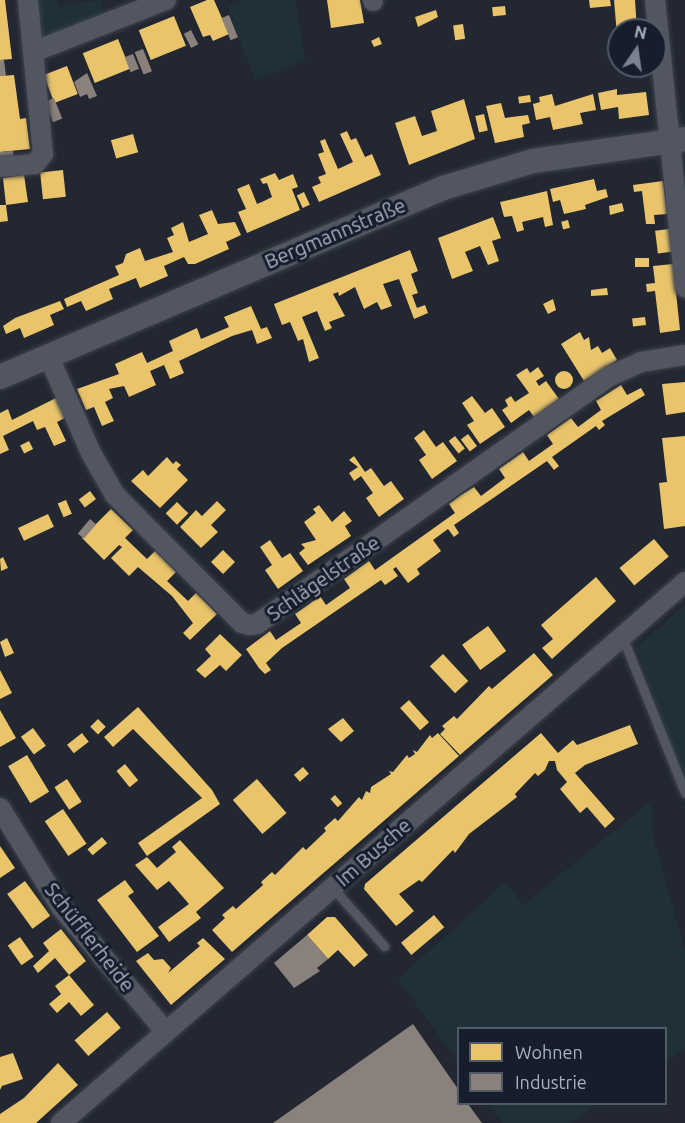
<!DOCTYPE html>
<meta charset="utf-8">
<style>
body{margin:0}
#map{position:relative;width:685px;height:1123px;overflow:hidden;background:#222731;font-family:Ubuntu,sans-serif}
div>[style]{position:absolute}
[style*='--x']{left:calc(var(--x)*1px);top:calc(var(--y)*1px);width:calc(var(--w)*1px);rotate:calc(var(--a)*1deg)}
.green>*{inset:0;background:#1f3137}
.homes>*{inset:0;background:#e9c46a;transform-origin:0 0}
.round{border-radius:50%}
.industry>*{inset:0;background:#8a817c;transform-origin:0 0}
.roads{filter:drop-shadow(0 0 2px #3e424a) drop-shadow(0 0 2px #3e424a)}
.service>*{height:9px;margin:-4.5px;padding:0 4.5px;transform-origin:4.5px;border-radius:4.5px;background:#515660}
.minor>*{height:20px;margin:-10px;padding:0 10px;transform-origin:10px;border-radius:10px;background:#515660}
.tertiary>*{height:24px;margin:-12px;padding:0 12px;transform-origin:12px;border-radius:12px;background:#515660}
span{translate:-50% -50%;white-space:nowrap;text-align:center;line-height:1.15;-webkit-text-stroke:6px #161d2b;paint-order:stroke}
.street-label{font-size:20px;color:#a9b2c5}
.legend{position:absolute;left:457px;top:1027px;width:210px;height:78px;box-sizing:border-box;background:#161d2b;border:2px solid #515969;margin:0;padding:8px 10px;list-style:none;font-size:18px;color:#a9b2c5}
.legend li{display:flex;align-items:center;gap:12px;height:30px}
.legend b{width:30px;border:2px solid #515969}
.north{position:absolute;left:607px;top:18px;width:60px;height:60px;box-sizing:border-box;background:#161d2b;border:2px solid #515969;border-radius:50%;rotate:13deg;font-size:16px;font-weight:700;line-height:24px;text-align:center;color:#a9b2c5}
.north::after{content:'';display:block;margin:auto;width:21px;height:27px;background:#7a8191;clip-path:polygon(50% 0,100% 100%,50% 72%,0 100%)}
</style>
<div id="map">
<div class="green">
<i style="clip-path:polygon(36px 0,57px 0,58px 6px,102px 0,105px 17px,47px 36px,41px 31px)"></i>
<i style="clip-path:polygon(244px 0,295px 0,305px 60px,255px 80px,227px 7px)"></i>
<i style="clip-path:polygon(685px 605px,685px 785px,636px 647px)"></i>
<i style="clip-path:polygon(651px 801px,653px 836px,685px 951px,685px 1048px,666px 1061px,666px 1028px,458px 1028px,458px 1062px,398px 979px,506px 882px,523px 905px)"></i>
<i style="clip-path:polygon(489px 1104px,599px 1104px,568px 1123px,503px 1123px)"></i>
</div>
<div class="homes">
<i style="clip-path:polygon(0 0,5px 0,12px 59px,0 60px)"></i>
<i style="clip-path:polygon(207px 0,214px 0,229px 34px,213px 41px,210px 35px,203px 37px,190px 7px)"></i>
<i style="clip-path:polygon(327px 0,360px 0,364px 23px,331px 28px)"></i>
<i style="clip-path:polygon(589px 0,610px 0,611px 6px,590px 8px)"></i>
<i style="clip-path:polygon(614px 0,635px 0,637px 30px,619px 30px,617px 35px)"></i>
<i style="left:505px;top:6px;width:9px;height:13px;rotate:84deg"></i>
<i style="clip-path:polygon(436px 10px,438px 17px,418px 27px,415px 17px)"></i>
<i style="left:174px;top:16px;width:32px;height:38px;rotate:68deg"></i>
<i style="left:463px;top:24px;width:15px;height:10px;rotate:82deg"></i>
<i style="clip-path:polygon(379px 37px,382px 44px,374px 47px,371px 41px)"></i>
<i style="left:118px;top:39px;width:32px;height:38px;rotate:68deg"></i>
<i style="left:67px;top:66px;width:30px;height:25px;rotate:69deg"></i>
<i style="clip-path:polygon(14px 75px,20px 119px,26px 118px,30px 149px,0 152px,0 76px)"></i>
<i style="clip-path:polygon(617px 89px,617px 95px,646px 92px,649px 115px,619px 119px,618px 107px,601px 110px,598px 93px)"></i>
<i style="clip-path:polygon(552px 94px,555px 106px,593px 94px,596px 110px,580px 113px,583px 124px,553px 130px,550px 117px,536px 120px,533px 104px,540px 102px,539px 97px)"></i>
<i style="left:530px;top:95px;width:7px;height:12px;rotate:82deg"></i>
<i style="clip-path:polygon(464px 99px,475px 139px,409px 165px,395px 123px,415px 116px,422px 136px,437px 131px,431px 111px)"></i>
<i style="clip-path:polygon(501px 103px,505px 118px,528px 115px,530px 123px,522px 125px,524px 137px,495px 143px,486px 106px)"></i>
<i style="left:484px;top:114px;width:17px;height:9px;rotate:77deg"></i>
<i style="clip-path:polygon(347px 131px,351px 140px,356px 138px,365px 157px,372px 154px,381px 175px,319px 202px,312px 187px,321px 183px,318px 177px,326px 174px,318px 154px,324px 152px,320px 141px,325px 139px,338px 169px,353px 162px,340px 134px)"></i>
<i style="left:133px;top:134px;width:19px;height:23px;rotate:74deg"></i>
<i style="left:63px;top:170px;width:27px;height:23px;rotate:84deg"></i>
<i style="clip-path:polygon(275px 173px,279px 180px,293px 174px,298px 187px,292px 189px,300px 210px,247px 233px,238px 212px,246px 209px,237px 189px,249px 184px,257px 204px,264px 201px,272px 197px,267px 183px,263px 184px,260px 179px)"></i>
<i style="clip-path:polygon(24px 175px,28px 202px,6px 205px,8px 221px,0 222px,0 205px,6px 205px,3px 178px)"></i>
<i style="clip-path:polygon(594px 179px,597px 191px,606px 189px,608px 197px,585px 205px,586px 209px,564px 214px,560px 200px,553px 202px,550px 189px)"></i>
<i style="clip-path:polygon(663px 181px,667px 214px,654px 215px,655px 224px,646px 224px,642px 191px,634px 192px,633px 185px)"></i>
<i style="clip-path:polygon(547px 191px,553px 225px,545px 227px,543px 217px,522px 222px,524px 230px,517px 232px,512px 216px,504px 217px,500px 202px)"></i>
<i style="left:304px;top:192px;width:14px;height:8px;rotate:65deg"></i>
<i style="clip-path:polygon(622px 203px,624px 211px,610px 215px,609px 206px)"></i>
<i style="clip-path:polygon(212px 210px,218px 224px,235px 222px,241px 235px,226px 242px,229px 249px,195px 264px,188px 264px,184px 257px,164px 266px,168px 276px,140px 288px,136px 278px,109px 289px,113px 299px,86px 311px,81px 301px,67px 307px,64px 299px,119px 275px,115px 266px,123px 263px,126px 254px,140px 248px,145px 261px,173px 252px,167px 238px,174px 235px,171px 228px,183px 222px,189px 242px,208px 234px,199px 215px)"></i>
<i style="clip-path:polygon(493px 217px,501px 238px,492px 241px,499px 261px,488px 265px,480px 246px,465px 252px,473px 271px,452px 279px,438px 238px)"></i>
<i style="left:568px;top:220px;width:8px;height:7px;rotate:76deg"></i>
<i style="left:669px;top:229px;width:23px;height:14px;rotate:83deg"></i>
<i style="clip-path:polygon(410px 250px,418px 271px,411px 274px,418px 293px,412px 295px,417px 308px,425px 305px,428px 313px,414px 319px,399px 279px,383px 284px,392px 306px,381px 310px,377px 302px,364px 309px,355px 287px,339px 296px,338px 292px,333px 294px,345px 316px,329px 322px,332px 328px,325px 331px,317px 311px,302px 317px,319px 358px,309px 362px,303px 339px,298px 341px,290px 322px,282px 325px,274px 304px)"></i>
<i style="left:649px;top:258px;width:9px;height:14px;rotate:90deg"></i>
<i style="clip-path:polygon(673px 264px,680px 330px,660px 333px,655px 291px,647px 292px,646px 284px,655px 283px,653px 266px)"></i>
<i style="clip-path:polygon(607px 288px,608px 295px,591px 296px,591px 290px)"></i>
<i style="clip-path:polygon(553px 299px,556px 310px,548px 314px,543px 304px)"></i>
<i style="clip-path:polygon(60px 301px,64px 309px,50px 315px,54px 325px,24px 338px,20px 328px,6px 334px,3px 326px,15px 318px)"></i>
<i style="clip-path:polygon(251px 306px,261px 329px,267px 327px,272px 338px,257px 344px,252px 330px,232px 336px,179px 361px,184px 373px,170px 379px,164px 365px,150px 371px,156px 385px,129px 397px,124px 386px,109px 389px,113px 398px,105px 402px,114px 421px,102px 426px,94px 407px,86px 410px,77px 389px,119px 374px,115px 364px,142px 352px,147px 363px,173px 351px,169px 341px,197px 328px,201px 339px,229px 327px,224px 317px)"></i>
<i style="left:645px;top:317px;width:8px;height:13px;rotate:83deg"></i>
<i style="clip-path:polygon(580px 332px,584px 340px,589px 337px,591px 350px,598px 346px,602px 353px,610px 348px,617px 360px,584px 381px,561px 344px)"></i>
<i style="clip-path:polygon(538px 367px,544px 376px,536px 381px,539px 386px,546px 381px,559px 399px,534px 417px,529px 410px,511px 423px,502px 410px,508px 406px,505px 400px,511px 396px,515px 402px,529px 393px,516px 375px,527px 368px,530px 373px)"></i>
<i class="round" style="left:555px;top:371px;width:18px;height:18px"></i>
<i style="clip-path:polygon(685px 382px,685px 412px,666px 415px,662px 384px)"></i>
<i style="clip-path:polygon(621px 385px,627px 395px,641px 388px,645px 395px,602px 421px,605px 425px,599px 430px,596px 426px,552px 457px,559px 466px,554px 470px,547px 461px,454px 525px,459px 533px,454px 537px,448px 529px,433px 540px,441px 551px,417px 569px,420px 574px,408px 583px,396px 567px,393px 569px,398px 576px,385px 585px,381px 580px,282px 648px,266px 663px,271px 670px,265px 674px,259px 668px,246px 649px,270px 631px,276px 640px,301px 623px,295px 614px,308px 605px,320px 596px,326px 605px,350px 588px,344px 579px,369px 561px,375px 570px,455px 513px,449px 504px,461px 495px,474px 487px,481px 496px,505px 478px,499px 469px,523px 452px,529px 461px,553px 444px,547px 435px,571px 418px,578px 427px,601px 410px,596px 401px)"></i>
<i style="clip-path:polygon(472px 396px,485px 413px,492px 408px,505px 427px,480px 444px,467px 425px,474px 421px,462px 403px)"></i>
<i style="clip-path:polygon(56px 398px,65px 418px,57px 422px,66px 441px,54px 446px,45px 427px,37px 430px,33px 421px,3px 436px,9px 450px,0 454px,0 413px,8px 409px,12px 420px)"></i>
<i style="clip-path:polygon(424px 430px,436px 447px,443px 442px,457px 461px,432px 479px,419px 460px,426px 455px,414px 438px)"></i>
<i style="left:468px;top:434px;width:15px;height:9px;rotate:53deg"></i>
<i style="left:455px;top:436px;width:16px;height:8px;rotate:52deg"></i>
<i style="clip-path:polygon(685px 436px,685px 526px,664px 529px,659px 483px,667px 482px,662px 438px)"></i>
<i style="left:29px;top:441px;width:9px;height:10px;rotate:63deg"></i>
<i style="clip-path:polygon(354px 456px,365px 472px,371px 468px,384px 486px,391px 481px,404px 499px,379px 517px,366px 498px,373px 493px,361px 476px,354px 481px,349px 473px,358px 467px,349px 460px)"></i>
<i style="clip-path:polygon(167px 457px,173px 464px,176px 461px,181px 465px,177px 469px,188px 480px,160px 508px,131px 481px,143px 470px,148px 476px)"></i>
<i style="left:90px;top:491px;width:10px;height:14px;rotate:53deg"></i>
<i style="left:66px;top:500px;width:15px;height:9px;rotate:67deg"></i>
<i style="clip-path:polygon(217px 501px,226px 510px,211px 525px,218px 532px,201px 548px,180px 527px,196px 510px,202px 516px)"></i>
<i style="left:177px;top:502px;width:16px;height:16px;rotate:45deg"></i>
<i style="clip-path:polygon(319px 505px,332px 522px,344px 511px,352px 521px,345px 526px,351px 536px,308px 565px,299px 553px,305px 548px,301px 544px,316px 540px,304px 522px,316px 513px,313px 509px)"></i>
<i style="clip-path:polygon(111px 509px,133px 530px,125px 538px,147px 559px,155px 551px,176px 572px,167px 581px,188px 601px,196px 593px,217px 614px,190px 640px,183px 633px,193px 623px,172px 596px,138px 567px,129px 576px,111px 558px,122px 547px,119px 545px,104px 560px,82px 538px)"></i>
<i style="left:48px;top:514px;width:14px;height:33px;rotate:65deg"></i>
<i style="left:654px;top:539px;width:23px;height:45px;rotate:50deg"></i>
<i style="clip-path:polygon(270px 540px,282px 558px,290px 553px,303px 571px,278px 589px,265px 570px,272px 565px,260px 547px)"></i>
<i style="left:223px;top:550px;width:17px;height:17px;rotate:45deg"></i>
<i style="clip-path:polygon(3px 557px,8px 568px,1px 571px,0 559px)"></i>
<i style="clip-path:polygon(596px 577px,616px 601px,552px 659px,542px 648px,553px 639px,541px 625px)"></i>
<i style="left:488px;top:626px;width:31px;height:32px;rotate:54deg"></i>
<i style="clip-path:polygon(220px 634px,242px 655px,226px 671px,220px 665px,205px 678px,196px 670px,211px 656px,205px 649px)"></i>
<i style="clip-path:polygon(7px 638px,14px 653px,5px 657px,0 642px)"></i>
<i style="clip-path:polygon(534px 653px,553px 675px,460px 755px,440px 734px,445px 729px,442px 726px,454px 716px,457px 719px,489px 686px,492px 689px)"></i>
<i style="left:443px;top:654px;width:37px;height:18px;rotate:47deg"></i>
<i style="clip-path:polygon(0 670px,12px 693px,0 699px)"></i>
<i style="left:409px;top:700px;width:30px;height:12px;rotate:48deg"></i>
<i style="clip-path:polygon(138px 707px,212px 790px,220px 804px,147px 856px,138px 843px,202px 798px,133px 729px,113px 747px,104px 737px)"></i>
<i style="clip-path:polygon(0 710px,16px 738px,0 747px)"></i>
<i style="clip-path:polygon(343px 718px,354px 731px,341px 742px,328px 729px)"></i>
<i style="left:98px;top:719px;width:11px;height:11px;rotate:45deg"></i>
<i style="clip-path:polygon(630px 725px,638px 744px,585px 765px,575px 773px,615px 819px,605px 828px,587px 807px,580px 813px,560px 789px,567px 782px,557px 770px,555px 761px,549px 761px,545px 770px,538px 776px,535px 773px,515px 794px,517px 797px,469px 834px,455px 853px,453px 850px,422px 882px,419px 880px,399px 894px,414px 911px,400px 923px,396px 926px,364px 889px,365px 884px,541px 733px,558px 753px,573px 740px,577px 745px)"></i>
<i style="left:33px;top:728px;width:22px;height:15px;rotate:54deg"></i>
<i style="left:82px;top:733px;width:11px;height:19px;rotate:52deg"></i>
<i style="clip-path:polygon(438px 733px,459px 756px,232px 952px,212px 930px,225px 918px,222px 915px,233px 906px,236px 909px,263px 885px,261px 882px,272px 872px,275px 875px,303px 847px,306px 850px,326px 831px,324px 828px,335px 818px,338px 821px,359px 797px,362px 800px,366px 791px,370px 793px,371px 787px,391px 774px,389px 771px,393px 772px,407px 755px,409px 758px,415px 754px,413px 750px,417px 752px,430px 735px,432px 738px)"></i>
<i style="left:27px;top:755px;width:43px;height:22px;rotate:59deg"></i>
<i style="left:125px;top:764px;width:21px;height:11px;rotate:51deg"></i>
<i style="left:303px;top:767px;width:9px;height:12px;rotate:49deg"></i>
<i style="left:67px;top:779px;width:27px;height:15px;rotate:57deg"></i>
<i style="left:257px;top:779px;width:45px;height:32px;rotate:49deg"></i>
<i style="left:335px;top:795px;width:11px;height:6px;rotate:49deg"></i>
<i style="left:63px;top:809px;width:42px;height:22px;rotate:56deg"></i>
<i style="left:102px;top:837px;width:8px;height:19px;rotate:50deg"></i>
<i style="clip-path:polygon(180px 840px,224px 888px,196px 912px,201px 918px,169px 942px,158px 927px,189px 904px,169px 881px,157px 890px,135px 865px,147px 857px,157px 868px,176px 852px,172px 847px)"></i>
<i style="clip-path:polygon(0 846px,15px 868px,0 878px)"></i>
<i style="clip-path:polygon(125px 880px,134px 892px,128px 896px,159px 936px,137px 952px,97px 900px)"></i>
<i style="left:25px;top:881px;width:43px;height:22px;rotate:54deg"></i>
<i style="left:434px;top:915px;width:16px;height:43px;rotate:50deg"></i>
<i style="clip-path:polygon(327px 917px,335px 917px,368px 955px,354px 967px,338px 950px,328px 959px,307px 935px)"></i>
<i style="clip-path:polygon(61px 929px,86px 961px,69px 975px,94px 1005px,81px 1016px,69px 1002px,57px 1013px,49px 1004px,61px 994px,55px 986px,69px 975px,55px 958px,38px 973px,33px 966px,49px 951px,43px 943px)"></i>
<i style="left:20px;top:937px;width:24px;height:15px;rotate:55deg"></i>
<i style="clip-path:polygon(203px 938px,225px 959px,171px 1005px,136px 961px,148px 953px,154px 960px,163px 959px,171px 968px,168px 973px,200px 946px,197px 943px)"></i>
<i style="left:107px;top:1012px;width:21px;height:43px;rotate:49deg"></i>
<i style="clip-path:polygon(13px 1053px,23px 1079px,2px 1086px,0 1090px,0 1057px)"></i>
<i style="clip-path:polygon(58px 1063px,78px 1085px,36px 1123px,0 1123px,0 1114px,24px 1098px)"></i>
</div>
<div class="industry">
<i style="left:229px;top:15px;width:24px;height:8px;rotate:68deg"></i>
<i style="left:191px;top:30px;width:16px;height:8px;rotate:63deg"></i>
<i style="left:143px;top:49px;width:24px;height:9px;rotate:68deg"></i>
<i style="left:133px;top:54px;width:16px;height:9px;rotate:68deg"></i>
<i style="clip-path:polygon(0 60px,4px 60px,6px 76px,0 76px)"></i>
<i style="clip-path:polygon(87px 73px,97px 96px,89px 99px,87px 94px,80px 97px,74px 82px)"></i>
<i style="left:54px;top:98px;width:22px;height:10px;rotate:68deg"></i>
<i style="clip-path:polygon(13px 151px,14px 159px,0 161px,0 152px)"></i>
<i style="left:90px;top:519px;width:8px;height:19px;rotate:40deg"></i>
<i style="clip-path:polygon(307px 935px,328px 959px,317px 968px,320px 971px,294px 988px,274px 963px)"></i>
<i style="clip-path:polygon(413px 1024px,458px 1089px,458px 1104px,468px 1104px,482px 1123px,273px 1123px)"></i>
</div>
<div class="roads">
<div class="service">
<i style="--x:622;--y:636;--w:169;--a:68.1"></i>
<i style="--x:332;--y:887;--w:79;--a:48.6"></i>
</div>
<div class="minor">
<i style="--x:373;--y:0;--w:1;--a:90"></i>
<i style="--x:655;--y:0;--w:289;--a:84"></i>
<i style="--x:33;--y:52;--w:143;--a:-21.4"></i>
<i style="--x:0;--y:167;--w:35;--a:-5"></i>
<i style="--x:35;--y:164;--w:13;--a:-51"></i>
<i style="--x:43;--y:154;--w:155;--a:-95.6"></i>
<i style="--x:49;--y:357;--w:105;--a:66.4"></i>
<i style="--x:91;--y:453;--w:48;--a:60.3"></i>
<i style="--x:115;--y:495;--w:180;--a:45.2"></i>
<i style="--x:242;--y:623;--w:8;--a:14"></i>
<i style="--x:250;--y:625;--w:7;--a:-8"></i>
<i style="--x:257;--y:624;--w:431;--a:-35.1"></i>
<i style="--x:610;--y:376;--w:34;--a:-24"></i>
<i style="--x:641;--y:362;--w:45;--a:-9"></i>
<i style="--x:0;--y:808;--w:116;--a:58.4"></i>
<i style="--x:61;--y:907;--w:163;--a:50"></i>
<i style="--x:61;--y:1123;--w:826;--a:-40.92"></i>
</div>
<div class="tertiary">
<i style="--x:0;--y:377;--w:482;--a:-23.1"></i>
<i style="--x:443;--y:188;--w:94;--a:-16.7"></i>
<i style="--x:533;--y:161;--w:154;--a:-8.2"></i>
</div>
</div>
<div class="street-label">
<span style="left:335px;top:233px;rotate:-23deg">Bergmannstraße</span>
<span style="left:323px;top:578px;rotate:-35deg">Schlägelstraße</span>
<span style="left:373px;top:852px;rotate:-41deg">Im Busche</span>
<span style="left:90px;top:937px;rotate:52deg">Schüfflerheide</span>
</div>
<ul class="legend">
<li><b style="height:16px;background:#e9c46a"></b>Wohnen</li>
<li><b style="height:16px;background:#8a817c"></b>Industrie</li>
</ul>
<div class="north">N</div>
</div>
